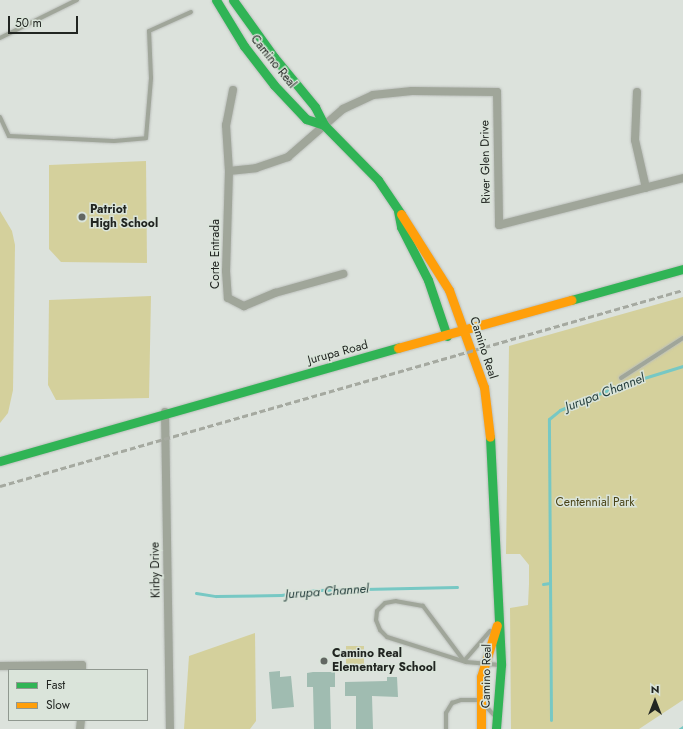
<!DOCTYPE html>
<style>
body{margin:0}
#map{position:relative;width:683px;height:729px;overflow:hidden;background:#dce2dc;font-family:Jost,sans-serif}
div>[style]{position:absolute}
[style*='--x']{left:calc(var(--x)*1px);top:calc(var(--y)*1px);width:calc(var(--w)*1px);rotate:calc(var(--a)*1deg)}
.green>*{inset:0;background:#d4d09c;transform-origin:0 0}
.stream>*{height:3px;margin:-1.5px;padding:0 1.5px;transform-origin:1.5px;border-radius:1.5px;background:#77c8c4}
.building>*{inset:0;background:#a0bcb1}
.roads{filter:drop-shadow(0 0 1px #bbbfbb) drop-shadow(0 0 1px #bbbfbb)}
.lane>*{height:4px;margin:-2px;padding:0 2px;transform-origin:2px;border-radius:2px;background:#a0a69a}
.street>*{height:8px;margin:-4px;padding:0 4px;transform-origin:4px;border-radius:4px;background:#a0a69a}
.fast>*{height:9px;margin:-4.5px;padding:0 4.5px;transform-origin:4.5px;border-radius:4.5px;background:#30b455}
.slow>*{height:9px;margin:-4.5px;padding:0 4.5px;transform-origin:4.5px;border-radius:4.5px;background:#ff9f0a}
.rail>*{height:3px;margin-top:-1.5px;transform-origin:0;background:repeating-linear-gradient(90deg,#a5a9a0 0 6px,transparent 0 9px)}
.dots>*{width:11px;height:11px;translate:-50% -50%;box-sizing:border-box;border:2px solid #dae4da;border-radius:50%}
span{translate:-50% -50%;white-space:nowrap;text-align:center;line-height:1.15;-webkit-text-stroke:3px #dae4da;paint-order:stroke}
.street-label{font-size:12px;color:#212521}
.poi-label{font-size:12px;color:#212521;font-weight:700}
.left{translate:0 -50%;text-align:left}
.park-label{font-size:12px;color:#4a4418}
.water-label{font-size:13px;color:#253f3d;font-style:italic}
.legend{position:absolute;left:8px;top:669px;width:140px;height:52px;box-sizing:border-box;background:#dae4da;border:1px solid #909890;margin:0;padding:5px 7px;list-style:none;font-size:12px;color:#212521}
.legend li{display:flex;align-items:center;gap:8px;height:20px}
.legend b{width:20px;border:1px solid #909890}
.north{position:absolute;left:635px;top:681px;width:40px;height:40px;-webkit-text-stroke:3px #dae4da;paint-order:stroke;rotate:0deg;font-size:11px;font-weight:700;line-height:16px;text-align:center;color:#212521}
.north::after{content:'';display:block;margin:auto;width:14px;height:18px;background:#212521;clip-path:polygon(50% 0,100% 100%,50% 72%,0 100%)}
.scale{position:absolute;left:8px;top:16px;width:70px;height:18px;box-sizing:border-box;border:2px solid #212521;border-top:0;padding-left:5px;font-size:12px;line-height:14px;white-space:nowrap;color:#212521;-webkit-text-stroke:3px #dae4da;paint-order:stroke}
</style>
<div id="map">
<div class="green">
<i style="clip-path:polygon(146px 161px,147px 263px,61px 262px,49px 249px,49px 165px)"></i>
<i style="clip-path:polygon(0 211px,12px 231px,15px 245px,13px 390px,8px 413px,0 423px)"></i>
<i style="clip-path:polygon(151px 296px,149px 398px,56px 400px,48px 385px,49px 300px)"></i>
<i style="clip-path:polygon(683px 297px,683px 700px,639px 729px,511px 729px,510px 608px,528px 605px,529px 584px,529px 565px,520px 554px,506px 554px,509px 346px)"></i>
<i style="clip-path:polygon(255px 633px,256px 721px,250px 729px,184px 729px,189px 656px)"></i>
<i style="left:346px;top:646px;width:18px;height:18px"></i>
</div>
<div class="stream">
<i style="--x:543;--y:584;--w:7;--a:-8"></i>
<i style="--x:196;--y:593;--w:20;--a:9"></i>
<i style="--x:216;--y:596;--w:65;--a:-0.9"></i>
<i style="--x:281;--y:595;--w:36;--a:-8"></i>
<i style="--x:317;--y:590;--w:140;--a:-1.2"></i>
<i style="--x:551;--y:720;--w:301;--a:-90.4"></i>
<i style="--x:549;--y:419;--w:14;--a:-39"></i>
<i style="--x:560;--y:410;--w:63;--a:-22.5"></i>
<i style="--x:618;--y:386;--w:68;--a:-17.1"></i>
<i style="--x:680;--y:729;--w:4;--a:-34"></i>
</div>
<div class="building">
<i style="clip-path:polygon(280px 671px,280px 677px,291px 676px,294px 707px,272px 709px,269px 672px)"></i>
<i style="clip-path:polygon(313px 672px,335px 672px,335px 687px,330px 687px,331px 729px,314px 729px,313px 687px,307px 687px,307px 673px)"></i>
<i style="clip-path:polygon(387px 677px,397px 677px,398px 697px,372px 696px,373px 729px,356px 729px,356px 696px,345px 696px,345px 682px,387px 681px)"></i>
</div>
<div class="roads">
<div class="lane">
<i style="--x:0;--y:38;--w:86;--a:-26.3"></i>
<i style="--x:0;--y:117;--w:21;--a:65"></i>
<i style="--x:9;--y:136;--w:105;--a:2.7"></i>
<i style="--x:114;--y:141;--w:32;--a:-5"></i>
<i style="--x:146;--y:138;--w:60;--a:-85.2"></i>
<i style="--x:151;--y:78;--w:47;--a:-92.4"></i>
<i style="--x:149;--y:31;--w:46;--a:-24.3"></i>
<i style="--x:621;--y:378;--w:74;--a:-32.8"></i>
<i style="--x:464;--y:661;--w:69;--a:-126.7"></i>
<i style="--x:423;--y:606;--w:27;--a:-170"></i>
<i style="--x:396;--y:601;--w:11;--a:170"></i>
<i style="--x:385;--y:603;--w:11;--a:135"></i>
<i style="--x:377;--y:611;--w:9;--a:96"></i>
<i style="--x:376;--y:620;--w:11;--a:68"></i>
<i style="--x:380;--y:630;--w:10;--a:45"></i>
<i style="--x:387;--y:637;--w:83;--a:17.6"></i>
<i style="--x:466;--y:662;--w:34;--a:5"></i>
<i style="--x:464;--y:661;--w:40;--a:-49"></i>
<i style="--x:446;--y:729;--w:16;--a:-90"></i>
<i style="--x:446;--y:713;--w:12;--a:-59"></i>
<i style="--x:452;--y:703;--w:9;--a:-18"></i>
<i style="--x:461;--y:700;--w:19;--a:0"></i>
<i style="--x:480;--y:700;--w:22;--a:47"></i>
</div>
<div class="street">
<i style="--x:233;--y:90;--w:36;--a:101"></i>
<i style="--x:226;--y:125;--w:46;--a:86.3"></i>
<i style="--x:229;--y:171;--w:100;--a:91.7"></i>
<i style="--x:226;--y:271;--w:27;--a:86"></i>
<i style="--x:228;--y:298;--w:18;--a:27"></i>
<i style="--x:244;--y:306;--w:34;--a:-23"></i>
<i style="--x:275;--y:293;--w:71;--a:-15.6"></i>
<i style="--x:637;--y:92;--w:48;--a:92.4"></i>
<i style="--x:635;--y:140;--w:49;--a:77.1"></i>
<i style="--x:229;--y:171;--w:27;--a:-6"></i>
<i style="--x:256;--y:168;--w:34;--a:-19"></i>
<i style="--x:288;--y:157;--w:73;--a:-41.1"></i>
<i style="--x:343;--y:109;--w:33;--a:-25"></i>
<i style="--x:373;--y:95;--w:39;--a:-6"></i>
<i style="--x:412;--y:91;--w:85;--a:0.7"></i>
<i style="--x:497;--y:92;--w:133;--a:89.1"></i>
<i style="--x:499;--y:225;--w:190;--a:-14.3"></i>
<i style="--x:165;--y:412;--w:317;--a:89.1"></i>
<i style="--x:0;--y:666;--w:82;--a:-0.7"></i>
<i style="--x:82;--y:665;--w:5;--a:90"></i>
<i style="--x:80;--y:729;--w:9;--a:-84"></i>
</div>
<div class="fast">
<i style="--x:216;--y:0;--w:54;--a:58.7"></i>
<i style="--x:244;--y:46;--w:49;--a:52.4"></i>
<i style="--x:274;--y:85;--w:47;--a:46.7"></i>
<i style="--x:306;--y:119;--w:19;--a:18"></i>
<i style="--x:233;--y:0;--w:70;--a:54.3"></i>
<i style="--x:274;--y:57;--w:65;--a:50.6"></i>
<i style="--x:315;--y:107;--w:20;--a:63"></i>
<i style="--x:324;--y:125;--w:77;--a:45.5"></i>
<i style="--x:378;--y:180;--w:41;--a:55.9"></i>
<i style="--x:398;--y:211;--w:16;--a:79"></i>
<i style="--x:401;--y:227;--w:59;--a:63"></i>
<i style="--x:428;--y:280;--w:59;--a:71.3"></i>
<i style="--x:571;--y:300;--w:116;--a:-15.5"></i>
<i style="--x:490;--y:437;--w:228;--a:87.2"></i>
<i style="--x:501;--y:665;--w:64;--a:94.5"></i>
<i style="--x:0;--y:461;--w:414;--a:-15.9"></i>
</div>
<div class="slow">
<i style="--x:401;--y:214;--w:90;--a:57.7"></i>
<i style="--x:449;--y:290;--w:103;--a:70.2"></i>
<i style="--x:484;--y:387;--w:50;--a:83.2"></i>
<i style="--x:398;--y:348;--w:180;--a:-15.5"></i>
<i style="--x:481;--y:729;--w:52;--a:-90"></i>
<i style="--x:481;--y:677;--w:54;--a:-72.9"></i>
</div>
</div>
<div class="rail">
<i style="--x:0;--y:486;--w:711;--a:-16.01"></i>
</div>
<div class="dots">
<i style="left:82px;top:217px;background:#626762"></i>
<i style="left:324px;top:661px;background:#626762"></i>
</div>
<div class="street-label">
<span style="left:273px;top:62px;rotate:51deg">Camino Real</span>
<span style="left:486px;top:162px;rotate:-91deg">River Glen Drive</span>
<span style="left:216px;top:254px;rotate:-90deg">Corte Entrada</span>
<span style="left:483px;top:348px;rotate:72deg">Camino Real</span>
<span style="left:338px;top:353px;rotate:-15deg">Jurupa Road</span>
<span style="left:156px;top:570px;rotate:-91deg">Kirby Drive</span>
<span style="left:487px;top:676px;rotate:-89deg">Camino Real</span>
</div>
<div class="poi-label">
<span class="left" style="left:90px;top:217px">Patriot<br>High School</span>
<span class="left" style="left:332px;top:661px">Camino Real<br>Elementary School</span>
</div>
<div class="park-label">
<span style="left:595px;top:503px">Centennial Park</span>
</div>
<div class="water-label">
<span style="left:605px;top:393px;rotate:-21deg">Jurupa Channel</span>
<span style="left:327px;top:592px;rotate:-4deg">Jurupa Channel</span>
</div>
<ul class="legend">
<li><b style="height:5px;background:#30b455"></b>Fast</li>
<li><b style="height:5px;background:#ff9f0a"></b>Slow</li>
</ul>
<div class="north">N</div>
<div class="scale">50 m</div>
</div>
